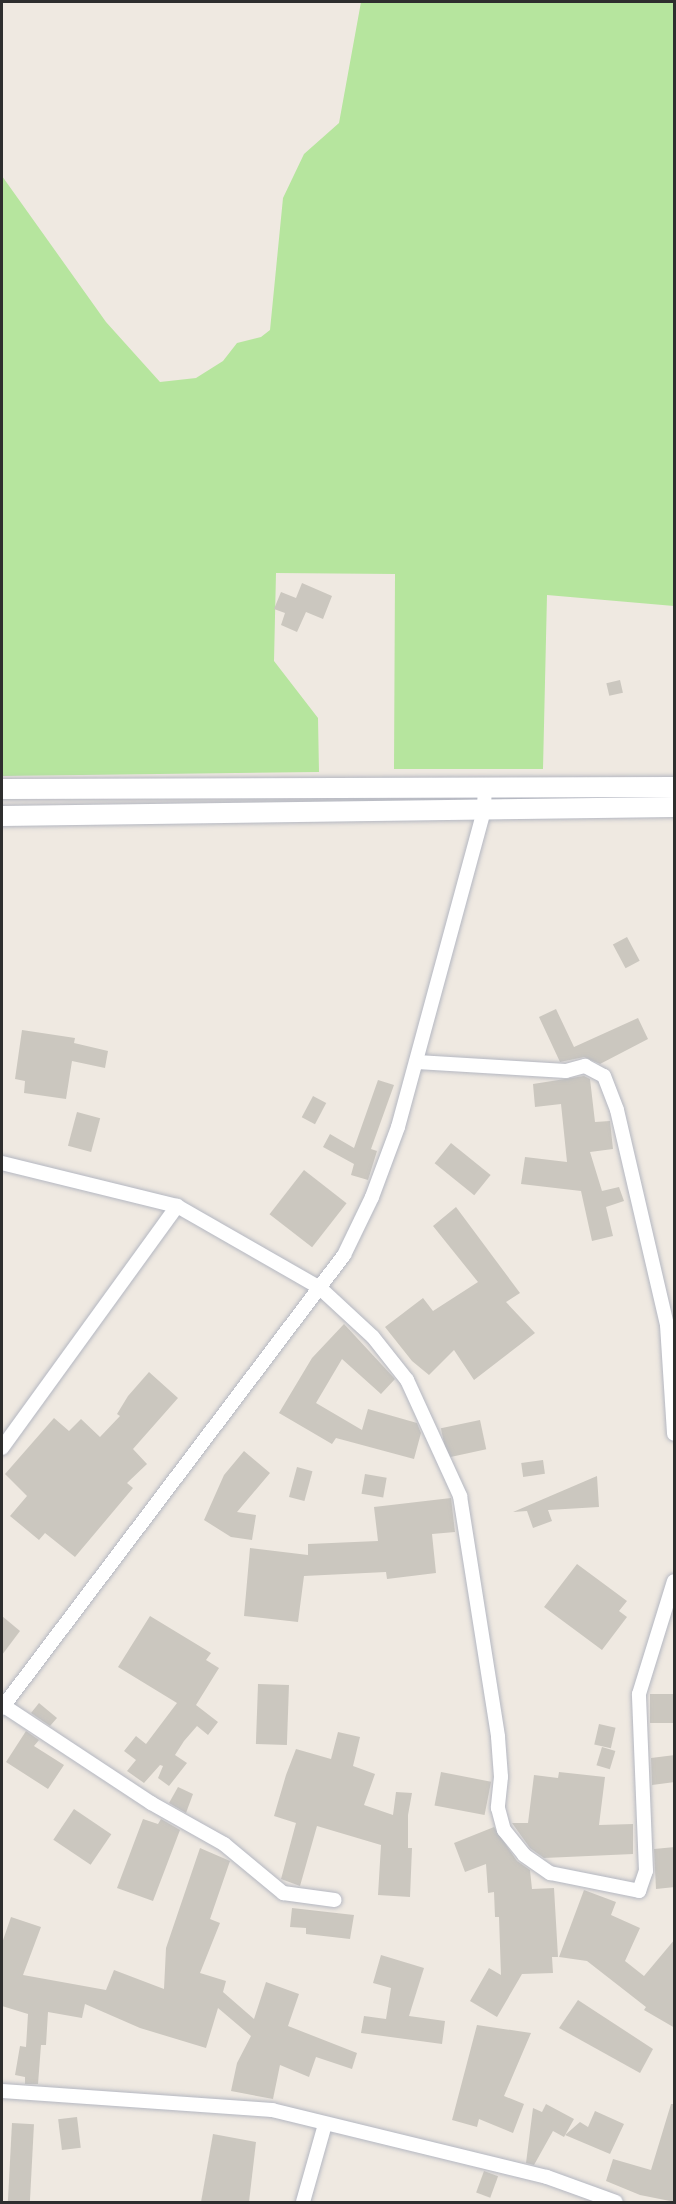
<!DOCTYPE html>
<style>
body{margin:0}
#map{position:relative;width:676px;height:2204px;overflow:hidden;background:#efe9e1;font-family:"Alegreya Sans",sans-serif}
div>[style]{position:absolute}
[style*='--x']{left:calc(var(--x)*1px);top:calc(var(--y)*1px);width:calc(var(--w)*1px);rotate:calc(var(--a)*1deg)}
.green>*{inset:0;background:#b6e59e}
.building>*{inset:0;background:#cbc7bf;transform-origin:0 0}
.roads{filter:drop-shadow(0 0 2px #b4b7c1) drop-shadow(0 0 2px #b4b7c1)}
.street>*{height:14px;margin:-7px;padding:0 7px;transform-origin:7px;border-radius:7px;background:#fff}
.secondary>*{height:20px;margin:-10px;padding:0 10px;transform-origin:10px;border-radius:10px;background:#fff}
span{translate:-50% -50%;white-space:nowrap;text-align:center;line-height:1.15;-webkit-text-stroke:4.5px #fff;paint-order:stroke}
.frame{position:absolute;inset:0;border:3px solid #2e2e2e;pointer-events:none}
</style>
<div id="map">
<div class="green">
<i style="clip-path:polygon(361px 2px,674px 2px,674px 606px,547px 595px,543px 769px,394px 769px,395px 574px,276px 573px,274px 661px,318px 718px,319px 772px,2px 776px,2px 176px,106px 322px,160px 382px,196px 378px,223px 361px,237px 343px,261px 337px,270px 330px,283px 198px,304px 154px,339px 123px)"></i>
</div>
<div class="building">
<i style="clip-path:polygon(302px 583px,332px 596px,323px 619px,306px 612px,297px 632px,281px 625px,285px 613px,274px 609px,281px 592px,296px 598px)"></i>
<i style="left:620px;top:680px;width:13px;height:14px;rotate:77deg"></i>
<i style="left:627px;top:937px;width:27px;height:16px;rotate:62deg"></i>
<i style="clip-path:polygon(556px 1009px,574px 1047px,638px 1018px,648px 1039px,600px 1064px,584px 1057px,560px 1062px,539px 1017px)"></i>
<i style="clip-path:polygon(22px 1030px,75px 1038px,74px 1043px,108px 1051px,105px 1068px,72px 1061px,66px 1099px,24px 1093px,25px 1081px,15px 1079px)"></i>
<i style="clip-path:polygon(584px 1076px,590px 1079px,595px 1122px,610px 1121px,613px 1149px,590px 1152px,602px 1191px,619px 1187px,624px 1201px,606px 1207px,613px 1236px,592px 1241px,581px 1191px,521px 1184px,525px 1157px,567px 1162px,561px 1104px,535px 1107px,533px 1084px)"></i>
<i style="clip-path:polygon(378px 1080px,394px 1085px,371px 1149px,377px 1151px,368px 1180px,351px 1175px,354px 1164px,323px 1147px,330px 1134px,354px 1148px)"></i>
<i style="left:313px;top:1096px;width:15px;height:24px;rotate:28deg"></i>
<i style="left:77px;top:1112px;width:24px;height:35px;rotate:15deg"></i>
<i style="left:451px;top:1143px;width:51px;height:26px;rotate:39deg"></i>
<i style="left:304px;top:1170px;width:54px;height:56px;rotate:38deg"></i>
<i style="clip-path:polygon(456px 1207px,520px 1293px,506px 1302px,535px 1333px,474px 1380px,454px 1350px,429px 1375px,412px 1361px,385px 1327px,423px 1298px,433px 1311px,478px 1282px,433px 1226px)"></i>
<i style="clip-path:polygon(344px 1324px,395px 1379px,381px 1394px,342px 1359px,316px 1403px,362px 1430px,368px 1409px,417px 1423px,421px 1433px,414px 1459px,336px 1438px,332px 1444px,279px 1413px,312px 1358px)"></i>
<i style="clip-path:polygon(149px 1372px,178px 1398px,133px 1449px,147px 1464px,127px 1483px,133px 1488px,75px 1557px,45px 1533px,39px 1540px,10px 1516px,27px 1496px,5px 1474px,54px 1418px,69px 1431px,81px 1419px,100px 1437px,120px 1416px,117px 1414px,128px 1396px)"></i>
<i style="left:480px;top:1420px;width:30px;height:40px;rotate:78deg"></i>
<i style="clip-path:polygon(244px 1451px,270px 1473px,237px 1512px,256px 1515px,252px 1540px,231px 1537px,204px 1520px,224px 1475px)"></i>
<i style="left:543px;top:1460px;width:14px;height:22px;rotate:82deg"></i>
<i style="left:297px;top:1467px;width:16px;height:31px;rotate:15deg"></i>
<i style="left:365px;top:1474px;width:22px;height:20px;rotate:10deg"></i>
<i style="clip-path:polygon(597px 1476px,599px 1507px,548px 1510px,552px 1521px,533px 1528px,527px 1511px,513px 1512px)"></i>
<i style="clip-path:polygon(451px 1498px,455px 1532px,432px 1534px,436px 1573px,387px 1579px,386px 1572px,304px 1576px,298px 1622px,244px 1616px,250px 1548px,308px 1555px,308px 1544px,378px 1541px,374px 1507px)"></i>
<i style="clip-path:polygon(577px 1564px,627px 1601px,619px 1611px,627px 1617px,602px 1650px,544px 1607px)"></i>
<i style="clip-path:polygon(2px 1616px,20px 1631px,2px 1655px)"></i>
<i style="clip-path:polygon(150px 1616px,211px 1653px,206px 1660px,219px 1668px,196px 1705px,218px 1722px,208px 1735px,197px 1726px,184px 1741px,175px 1755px,187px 1763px,169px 1786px,158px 1778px,163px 1766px,160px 1765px,144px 1783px,127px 1771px,136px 1760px,124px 1751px,136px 1736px,146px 1744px,177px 1703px,118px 1667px)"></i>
<i style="left:258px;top:1684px;width:31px;height:60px;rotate:2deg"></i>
<i style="left:675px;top:1694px;width:29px;height:25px;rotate:90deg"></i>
<i style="clip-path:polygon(39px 1703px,57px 1718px,50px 1726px,31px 1713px)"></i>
<i style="left:599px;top:1724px;width:17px;height:21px;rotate:13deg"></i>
<i style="clip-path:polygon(26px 1731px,39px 1740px,34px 1746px,64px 1765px,48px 1789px,6px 1762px)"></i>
<i style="clip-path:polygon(338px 1732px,360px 1737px,353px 1766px,375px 1774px,364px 1805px,393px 1815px,396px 1792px,412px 1793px,408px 1815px,408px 1848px,412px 1848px,410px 1897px,378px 1895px,381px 1845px,317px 1826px,300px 1886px,281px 1879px,296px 1823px,274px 1816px,286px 1775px,296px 1749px,331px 1759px)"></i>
<i style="left:602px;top:1747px;width:14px;height:19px;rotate:17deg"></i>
<i style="clip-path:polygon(675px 1755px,675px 1782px,652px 1785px,651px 1758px)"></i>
<i style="left:441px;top:1772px;width:51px;height:34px;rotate:11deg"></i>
<i style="clip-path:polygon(559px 1772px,605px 1777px,599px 1825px,633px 1824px,633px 1854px,544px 1858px,530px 1848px,512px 1823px,528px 1823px,534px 1775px,558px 1778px)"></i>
<i style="clip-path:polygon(178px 1787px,193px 1794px,186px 1813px,169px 1803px)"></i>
<i style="left:74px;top:1809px;width:45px;height:37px;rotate:34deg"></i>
<i style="clip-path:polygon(143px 1819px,158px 1824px,161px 1819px,180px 1830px,153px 1901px,117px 1888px)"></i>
<i style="clip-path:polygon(494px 1827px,517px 1861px,530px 1870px,532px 1889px,554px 1888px,558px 1957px,552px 1957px,553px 1973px,522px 1974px,497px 2017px,470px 2001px,489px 1968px,501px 1975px,499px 1917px,495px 1917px,494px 1892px,488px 1893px,486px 1864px,465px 1872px,454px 1843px)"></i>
<i style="clip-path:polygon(675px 1847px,675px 1887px,656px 1889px,654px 1849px)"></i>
<i style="clip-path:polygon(200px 1848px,230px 1861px,210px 1919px,220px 1923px,200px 1973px,226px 1981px,223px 1992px,254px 2019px,266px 1982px,299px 1994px,288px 2026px,357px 2053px,352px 2069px,316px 2057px,309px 2077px,280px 2065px,273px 2099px,231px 2091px,237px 2063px,251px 2036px,218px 2008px,206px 2048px,140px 2028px,85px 2004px,82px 2018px,48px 2012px,46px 2045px,41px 2045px,38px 2084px,25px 2084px,25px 2077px,15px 2075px,20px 2046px,26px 2047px,28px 2014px,2px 2006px,2px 1943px,11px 1917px,41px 1927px,23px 1975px,106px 1990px,114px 1970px,164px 1989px,166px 1948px)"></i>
<i style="clip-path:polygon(584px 1890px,616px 1902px,611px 1915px,640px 1928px,625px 1961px,644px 1976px,675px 1939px,675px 2028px,644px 2010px,646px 2007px,587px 1961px,559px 1957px)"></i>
<i style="clip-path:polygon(292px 1908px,354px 1915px,350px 1939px,306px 1934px,306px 1928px,290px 1927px)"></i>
<i style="clip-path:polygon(381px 1955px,424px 1968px,409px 2016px,445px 2021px,442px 2044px,361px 2033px,364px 2016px,386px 2019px,391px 1988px,373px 1983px)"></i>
<i style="clip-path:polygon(578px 2000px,653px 2049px,640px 2073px,559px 2028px)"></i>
<i style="clip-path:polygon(477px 2025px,531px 2033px,504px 2096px,524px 2104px,513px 2133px,479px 2119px,477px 2127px,452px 2120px)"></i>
<i style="clip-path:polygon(546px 2104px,574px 2119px,564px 2137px,553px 2131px,534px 2165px,526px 2163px,533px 2108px,542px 2112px)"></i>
<i style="clip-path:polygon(671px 2104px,675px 2104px,675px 2202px,640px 2195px,606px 2181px,613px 2159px,651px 2170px)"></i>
<i style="clip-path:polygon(595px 2111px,624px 2124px,610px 2154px,565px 2135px,580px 2122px,588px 2127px)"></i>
<i style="left:77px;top:2117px;width:31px;height:19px;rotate:83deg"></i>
<i style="left:12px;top:2123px;width:22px;height:79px;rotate:3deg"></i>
<i style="clip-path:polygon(213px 2134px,256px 2142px,249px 2202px,201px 2202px)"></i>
<i style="left:484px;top:2171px;width:15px;height:23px;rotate:20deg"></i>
</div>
<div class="roads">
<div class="street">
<i style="--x:417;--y:1062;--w:149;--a:3.5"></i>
<i style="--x:566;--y:1071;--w:20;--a:-15"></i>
<i style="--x:585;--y:1066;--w:21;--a:28"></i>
<i style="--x:604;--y:1076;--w:36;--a:69"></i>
<i style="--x:617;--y:1110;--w:221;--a:76.9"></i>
<i style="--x:667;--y:1325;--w:109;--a:86.3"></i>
<i style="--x:2;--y:1163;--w:180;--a:13.8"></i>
<i style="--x:177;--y:1206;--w:165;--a:29.8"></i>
<i style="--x:320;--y:1288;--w:72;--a:42.8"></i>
<i style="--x:373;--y:1337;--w:55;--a:51.7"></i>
<i style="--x:407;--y:1380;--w:128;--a:65.4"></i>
<i style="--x:460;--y:1496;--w:244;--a:81"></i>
<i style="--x:498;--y:1737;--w:40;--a:85.7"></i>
<i style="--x:501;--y:1777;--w:31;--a:96"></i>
<i style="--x:498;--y:1808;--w:23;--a:75"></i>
<i style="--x:504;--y:1830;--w:32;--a:51"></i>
<i style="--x:524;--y:1855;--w:32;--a:35"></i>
<i style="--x:550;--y:1873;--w:91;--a:11.4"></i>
<i style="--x:639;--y:1891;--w:21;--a:-71"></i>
<i style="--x:646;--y:1871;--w:177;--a:-92.3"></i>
<i style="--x:639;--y:1694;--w:118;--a:-72.8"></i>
<i style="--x:2;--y:1448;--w:299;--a:-54.1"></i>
<i style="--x:4;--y:1706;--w:176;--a:33.4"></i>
<i style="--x:151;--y:1803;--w:84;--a:29.3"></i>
<i style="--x:224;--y:1844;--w:77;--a:39.7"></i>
<i style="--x:283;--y:1893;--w:52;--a:7.7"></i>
<i style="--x:2;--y:1708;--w:568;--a:-52.95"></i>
<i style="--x:344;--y:1255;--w:64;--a:-64.2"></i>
<i style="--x:372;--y:1197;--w:75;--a:-69.6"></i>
<i style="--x:398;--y:1127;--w:328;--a:-74.8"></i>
<i style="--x:484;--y:810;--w:23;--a:-88"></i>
<i style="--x:2;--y:2091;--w:271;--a:4"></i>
<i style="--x:272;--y:2110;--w:283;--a:13.7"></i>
<i style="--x:547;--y:2177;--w:73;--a:19.9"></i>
<i style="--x:303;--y:2202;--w:81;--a:-74.2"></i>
</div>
<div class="secondary">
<i style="--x:2;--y:789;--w:672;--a:-0.17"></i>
<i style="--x:2;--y:816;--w:672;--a:-0.77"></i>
</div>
</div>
<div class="frame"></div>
</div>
